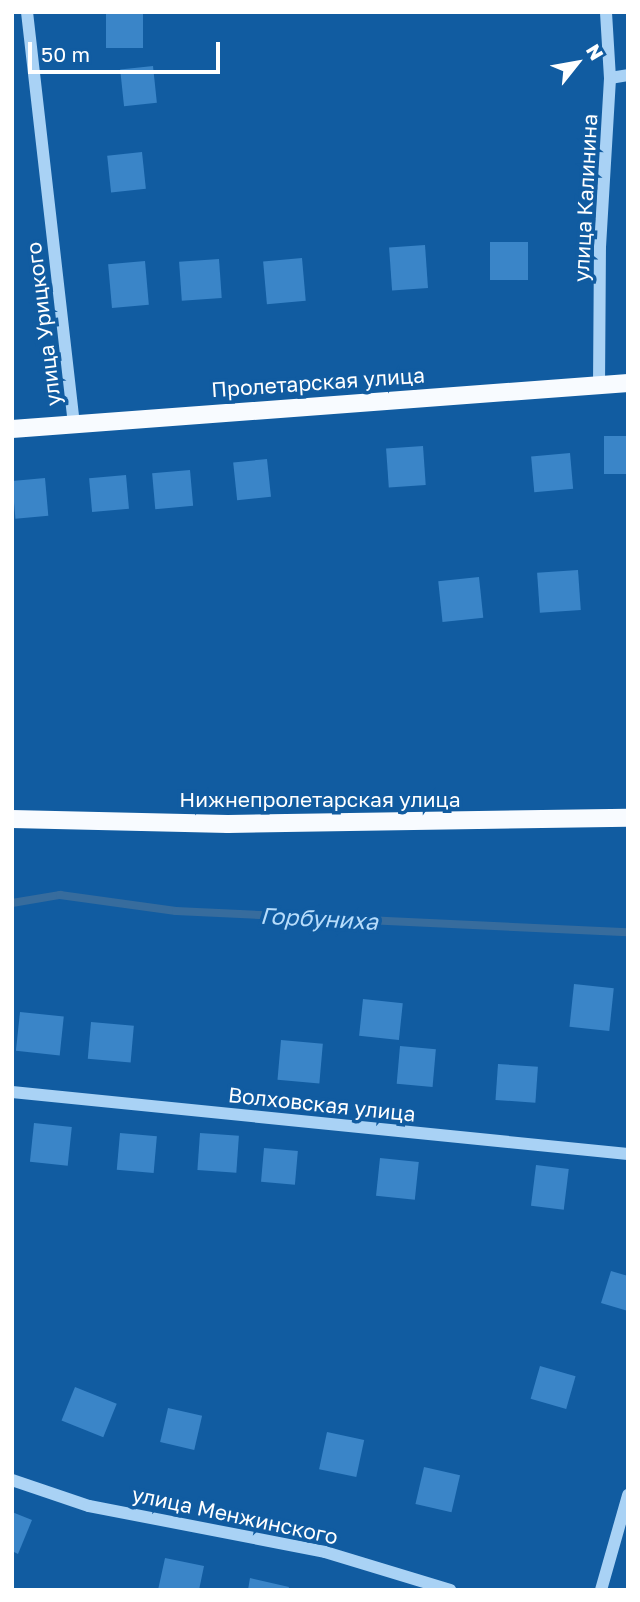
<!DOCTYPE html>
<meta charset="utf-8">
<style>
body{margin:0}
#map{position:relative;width:640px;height:1602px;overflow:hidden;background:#115ca1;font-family:"Golos Text",sans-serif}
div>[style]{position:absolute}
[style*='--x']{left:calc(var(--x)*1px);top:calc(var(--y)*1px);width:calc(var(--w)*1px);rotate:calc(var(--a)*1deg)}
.stream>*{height:8px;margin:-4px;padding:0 4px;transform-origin:4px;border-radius:4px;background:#376c9d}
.building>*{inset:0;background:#3a85c8;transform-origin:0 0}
.minor>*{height:12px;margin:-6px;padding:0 6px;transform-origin:6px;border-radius:6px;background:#a9d2f5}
.major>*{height:18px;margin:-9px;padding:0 9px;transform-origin:9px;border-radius:9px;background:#f8fbff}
span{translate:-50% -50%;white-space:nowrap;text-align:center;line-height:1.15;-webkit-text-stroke:7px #115ca1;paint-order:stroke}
.street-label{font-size:21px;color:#fff}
.water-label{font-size:23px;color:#b6dcfb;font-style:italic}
.frame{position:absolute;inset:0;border:14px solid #fff;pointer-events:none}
.north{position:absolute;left:542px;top:28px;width:70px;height:70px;-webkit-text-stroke:5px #115ca1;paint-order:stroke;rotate:59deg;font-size:19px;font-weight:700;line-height:28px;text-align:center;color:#fff}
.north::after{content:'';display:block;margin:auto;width:24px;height:32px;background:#fff;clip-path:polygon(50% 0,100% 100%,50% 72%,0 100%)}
.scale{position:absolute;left:28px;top:42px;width:192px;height:32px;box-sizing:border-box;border:4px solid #fff;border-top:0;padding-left:9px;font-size:21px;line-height:24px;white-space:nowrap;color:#fff;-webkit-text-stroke:5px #115ca1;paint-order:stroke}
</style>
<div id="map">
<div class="stream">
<i style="--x:12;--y:903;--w:49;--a:-9.5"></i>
<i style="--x:60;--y:895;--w:117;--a:7.9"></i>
<i style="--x:176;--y:911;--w:452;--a:2.7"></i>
</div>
<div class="building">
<i style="left:106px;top:12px;width:37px;height:36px"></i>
<i style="left:153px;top:66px;width:37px;height:33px;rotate:84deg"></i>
<i style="left:142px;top:152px;width:37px;height:35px;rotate:84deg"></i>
<i style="left:528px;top:242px;width:38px;height:38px;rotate:90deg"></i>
<i style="left:425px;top:245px;width:43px;height:36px;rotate:86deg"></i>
<i style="left:302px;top:258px;width:43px;height:39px;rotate:85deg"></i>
<i style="left:219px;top:259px;width:39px;height:40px;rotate:86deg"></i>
<i style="left:145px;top:261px;width:44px;height:37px;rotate:85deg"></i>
<i style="left:628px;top:436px;width:38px;height:24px;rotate:90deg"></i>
<i style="left:423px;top:446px;width:39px;height:37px;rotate:86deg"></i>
<i style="left:570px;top:453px;width:36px;height:39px;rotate:85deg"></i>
<i style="left:267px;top:459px;width:38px;height:34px;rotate:84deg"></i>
<i style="left:190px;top:470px;width:36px;height:38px;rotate:85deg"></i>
<i style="left:126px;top:475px;width:34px;height:37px;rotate:85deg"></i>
<i style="left:45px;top:478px;width:38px;height:33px;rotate:85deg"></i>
<i style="left:578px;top:570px;width:40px;height:41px;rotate:86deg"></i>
<i style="left:479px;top:577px;width:41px;height:41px;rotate:84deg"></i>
<i style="left:574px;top:984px;width:40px;height:43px;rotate:6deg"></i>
<i style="left:363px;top:999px;width:40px;height:37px;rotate:6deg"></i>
<i style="left:20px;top:1012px;width:44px;height:39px;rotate:6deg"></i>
<i style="left:91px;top:1022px;width:43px;height:37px;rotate:5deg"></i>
<i style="left:281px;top:1040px;width:42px;height:40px;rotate:5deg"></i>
<i style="left:400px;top:1046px;width:36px;height:38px;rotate:5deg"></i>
<i style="left:498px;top:1064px;width:40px;height:36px;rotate:4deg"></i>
<i style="left:34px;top:1123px;width:38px;height:39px;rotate:6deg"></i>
<i style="left:120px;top:1133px;width:37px;height:37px;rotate:5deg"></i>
<i style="left:200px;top:1133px;width:39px;height:37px;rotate:4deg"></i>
<i style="left:264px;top:1148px;width:34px;height:34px;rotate:5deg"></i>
<i style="left:380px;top:1158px;width:39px;height:38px;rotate:6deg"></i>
<i style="left:536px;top:1165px;width:33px;height:41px;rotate:7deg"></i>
<i style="clip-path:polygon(611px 1271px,628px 1276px,628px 1311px,601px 1303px)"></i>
<i style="left:540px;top:1366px;width:37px;height:34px;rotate:16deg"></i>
<i style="left:75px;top:1387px;width:45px;height:36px;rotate:22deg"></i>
<i style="left:168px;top:1408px;width:35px;height:35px;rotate:13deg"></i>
<i style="left:327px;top:1432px;width:38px;height:38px;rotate:12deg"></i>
<i style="left:424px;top:1467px;width:37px;height:38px;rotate:13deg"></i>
<i style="clip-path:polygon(12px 1512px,32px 1520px,18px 1554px,12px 1551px)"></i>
<i style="clip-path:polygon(165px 1558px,204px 1566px,199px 1590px,158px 1590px)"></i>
<i style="clip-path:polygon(250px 1578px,289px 1587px,288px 1590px,248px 1590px)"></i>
</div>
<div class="minor">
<i style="--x:27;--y:12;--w:413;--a:83.5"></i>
<i style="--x:610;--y:78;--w:18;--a:-9"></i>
<i style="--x:599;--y:386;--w:139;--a:-89.6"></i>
<i style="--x:600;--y:247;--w:169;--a:-86.6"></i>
<i style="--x:610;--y:78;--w:66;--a:-93.5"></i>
<i style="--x:12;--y:1092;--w:619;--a:5.75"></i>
<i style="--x:12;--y:1480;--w:81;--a:18.7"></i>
<i style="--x:89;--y:1506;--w:240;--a:11"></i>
<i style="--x:325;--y:1552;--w:131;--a:16.9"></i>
<i style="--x:601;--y:1590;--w:99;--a:-74.1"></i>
</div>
<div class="major">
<i style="--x:12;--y:429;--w:618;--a:-4.27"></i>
<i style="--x:12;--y:819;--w:216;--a:1.3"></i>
<i style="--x:228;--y:824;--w:400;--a:-0.9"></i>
</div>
<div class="street-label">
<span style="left:585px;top:198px;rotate:-87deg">улица Калинина</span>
<span style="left:43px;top:324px;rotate:-97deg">улица Урицкого</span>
<span style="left:318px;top:382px;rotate:-4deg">Пролетарская улица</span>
<span style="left:320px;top:799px">Нижнепролетарская улица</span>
<span style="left:322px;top:1104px;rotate:6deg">Волховская улица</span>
<span style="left:235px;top:1515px;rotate:12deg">улица Менжинского</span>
</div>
<div class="water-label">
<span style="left:319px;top:918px;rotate:3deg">Горбуниха</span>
</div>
<div class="frame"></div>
<div class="north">N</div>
<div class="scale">50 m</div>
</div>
